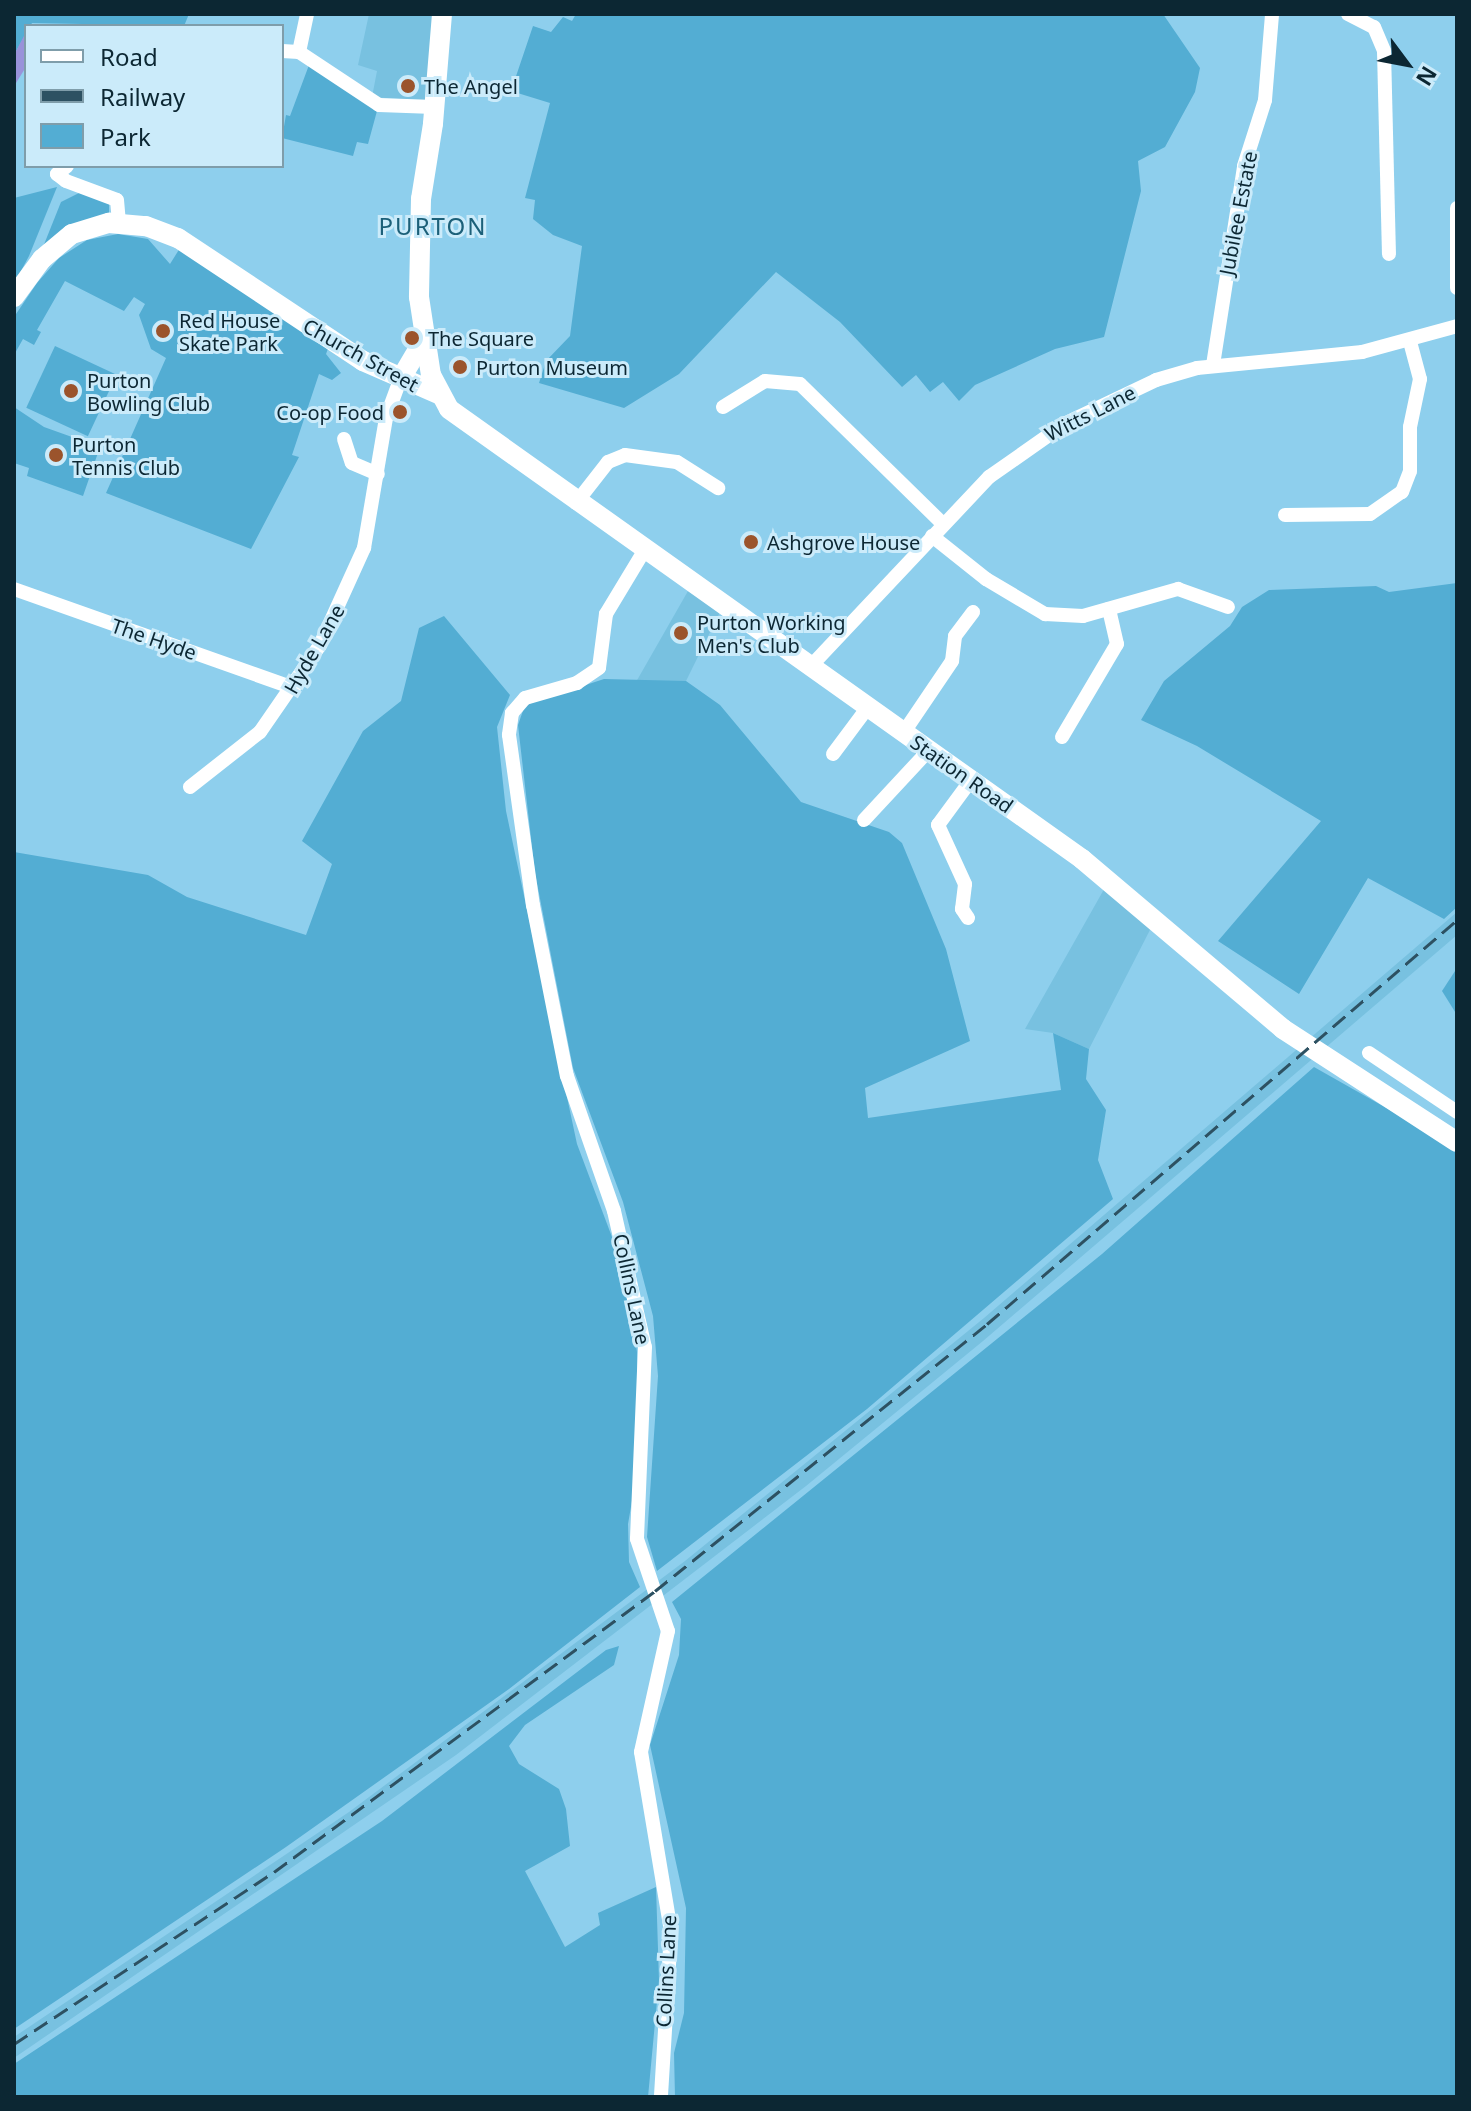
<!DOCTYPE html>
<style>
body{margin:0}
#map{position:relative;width:1471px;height:2111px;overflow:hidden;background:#8ecfed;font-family:"Noto Sans",sans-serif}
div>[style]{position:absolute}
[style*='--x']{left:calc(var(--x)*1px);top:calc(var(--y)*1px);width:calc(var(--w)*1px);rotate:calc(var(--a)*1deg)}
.built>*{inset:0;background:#78c1e0}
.green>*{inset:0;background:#53add3;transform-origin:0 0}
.water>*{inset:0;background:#9992da}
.street>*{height:14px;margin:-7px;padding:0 7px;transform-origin:7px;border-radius:7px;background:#fff}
.secondary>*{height:20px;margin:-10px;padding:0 10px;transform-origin:10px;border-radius:10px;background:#fff}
.rail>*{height:3px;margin-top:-1.5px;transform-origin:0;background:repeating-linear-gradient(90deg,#2d5162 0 16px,transparent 0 24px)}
.dots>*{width:22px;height:22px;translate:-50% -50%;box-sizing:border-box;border:4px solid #cbebfa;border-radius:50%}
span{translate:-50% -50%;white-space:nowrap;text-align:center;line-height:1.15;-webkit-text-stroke:6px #cbebfa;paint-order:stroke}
.poi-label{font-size:20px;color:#0c2733}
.left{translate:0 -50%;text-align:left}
.right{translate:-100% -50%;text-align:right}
.street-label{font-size:20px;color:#0c2733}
.quarter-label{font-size:24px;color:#1c6079;letter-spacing:2px}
.frame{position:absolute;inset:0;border:16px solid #0c2733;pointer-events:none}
.legend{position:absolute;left:24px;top:24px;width:260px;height:144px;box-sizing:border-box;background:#cbebfa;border:2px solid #7f9daa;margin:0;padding:10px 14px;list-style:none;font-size:24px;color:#0c2733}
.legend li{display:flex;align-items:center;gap:16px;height:40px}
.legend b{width:40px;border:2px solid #7f9daa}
.north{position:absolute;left:1367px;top:24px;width:80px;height:80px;-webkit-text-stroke:6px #cbebfa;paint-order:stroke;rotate:122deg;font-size:22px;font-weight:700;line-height:32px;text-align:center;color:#0c2733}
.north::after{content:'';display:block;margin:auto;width:28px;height:36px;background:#0c2733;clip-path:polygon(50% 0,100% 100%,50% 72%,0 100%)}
</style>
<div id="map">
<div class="built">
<i style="clip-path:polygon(369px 14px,433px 14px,429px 101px,372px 97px,377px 71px,358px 65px)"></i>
<i style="clip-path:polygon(688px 591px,720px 612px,686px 681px,636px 682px)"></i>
<i style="clip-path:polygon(1107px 884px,1152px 926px,1089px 1049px,1053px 1033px,1025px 1029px)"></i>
<i style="clip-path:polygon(1457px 912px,1457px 935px,983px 1341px,806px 1486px,456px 1755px,14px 2058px,14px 2037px,349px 1812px,685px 1561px,984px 1318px)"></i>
</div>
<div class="green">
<i style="clip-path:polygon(14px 14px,189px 14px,184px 26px,32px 23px,14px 55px)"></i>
<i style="clip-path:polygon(576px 14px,1163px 14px,1200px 68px,1195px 92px,1165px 147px,1138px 161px,1141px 191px,1104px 337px,1055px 349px,975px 385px,959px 401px,943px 382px,930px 392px,916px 375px,902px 387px,840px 322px,776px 272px,679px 374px,624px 408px,539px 383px,546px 361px,570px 336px,582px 246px,553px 235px,533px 219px,535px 200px,525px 198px,550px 103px,511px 91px,533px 26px,551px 32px,563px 17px,572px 21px)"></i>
<i style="clip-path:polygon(309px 65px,377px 111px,368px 144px,357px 142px,353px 156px,282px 138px,286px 115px,290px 116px)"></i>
<i style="clip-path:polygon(57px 187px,29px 256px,14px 284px,14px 198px)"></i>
<i style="clip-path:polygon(81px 192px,109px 203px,109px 215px,43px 247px,61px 202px)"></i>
<i style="clip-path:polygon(118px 234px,148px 239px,170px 264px,180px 248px,329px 346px,326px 354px,341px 373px,332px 380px,319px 374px,292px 455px,299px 457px,251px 549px,106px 493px,166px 358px,151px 349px,139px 315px,145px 304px,134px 297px,124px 311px,65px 281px,37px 330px,41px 332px,34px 345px,23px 339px,14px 355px,14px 317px,37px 283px,59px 258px,87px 240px)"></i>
<i style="left:55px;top:346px;width:68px;height:68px;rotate:25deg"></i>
<i style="clip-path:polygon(14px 407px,44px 427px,100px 447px,83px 496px,27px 476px,29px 468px,14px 463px)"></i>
<i style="clip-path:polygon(1457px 583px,1457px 907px,1444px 919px,1368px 878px,1299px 994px,1218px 941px,1321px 821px,1197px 746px,1141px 720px,1164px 681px,1230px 626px,1242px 607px,1269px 590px,1376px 586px,1389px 592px)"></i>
<i style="clip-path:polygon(444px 616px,510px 695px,497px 727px,506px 811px,577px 1144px,624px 1269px,637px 1352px,637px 1472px,628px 1524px,629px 1562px,640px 1587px,509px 1689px,286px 1847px,14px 2029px,14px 852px,148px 875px,187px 897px,306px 935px,332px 864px,302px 841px,363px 731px,401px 701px,419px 628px)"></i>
<i style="clip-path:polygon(604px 679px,686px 681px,720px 705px,801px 802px,889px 832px,902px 843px,946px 949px,970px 1041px,865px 1088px,868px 1118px,1061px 1090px,1053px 1033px,1089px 1049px,1086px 1079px,1106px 1110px,1098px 1160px,1113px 1199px,867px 1409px,657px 1571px,647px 1537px,658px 1376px,653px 1316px,623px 1202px,573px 1068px,535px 873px,518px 725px,525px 705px)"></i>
<i style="clip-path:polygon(1457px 968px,1457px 1015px,1442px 991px)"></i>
<i style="clip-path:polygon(1314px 1067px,1457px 1148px,1457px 2097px,675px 2097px,674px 2053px,684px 2013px,686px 1908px,650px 1745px,679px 1655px,681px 1619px,672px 1602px,1102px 1254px)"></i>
<i style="clip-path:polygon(619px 1646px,614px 1665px,525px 1725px,509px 1746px,519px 1764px,559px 1789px,566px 1809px,570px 1846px,525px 1871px,565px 1947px,600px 1925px,598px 1913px,656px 1887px,659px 1980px,648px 2097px,14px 2097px,14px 2064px,382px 1821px,606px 1650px)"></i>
</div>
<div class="water">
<i style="clip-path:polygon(26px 32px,26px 67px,16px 83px,14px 55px)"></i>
</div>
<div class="street">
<i style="--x:1348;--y:14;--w:29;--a:27"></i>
<i style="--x:1374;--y:27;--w:26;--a:67"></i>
<i style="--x:1384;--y:51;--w:203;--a:88.6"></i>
<i style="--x:282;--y:51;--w:17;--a:3"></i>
<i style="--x:299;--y:52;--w:39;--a:-78"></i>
<i style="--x:299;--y:52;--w:96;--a:33.5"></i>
<i style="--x:379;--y:105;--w:55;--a:2.1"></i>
<i style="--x:67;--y:166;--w:13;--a:141"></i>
<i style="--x:57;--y:174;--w:11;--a:38"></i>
<i style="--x:66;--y:181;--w:54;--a:20.4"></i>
<i style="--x:117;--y:200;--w:23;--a:85"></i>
<i style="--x:1457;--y:208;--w:80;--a:90"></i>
<i style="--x:1213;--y:365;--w:201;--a:-81.1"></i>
<i style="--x:1244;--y:166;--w:69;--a:-72.3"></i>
<i style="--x:1265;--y:100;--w:86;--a:-85.3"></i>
<i style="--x:723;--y:407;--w:49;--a:-31.8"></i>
<i style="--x:765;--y:381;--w:35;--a:5"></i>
<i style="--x:800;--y:384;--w:199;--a:44.4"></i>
<i style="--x:344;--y:439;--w:25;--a:72"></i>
<i style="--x:352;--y:463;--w:28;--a:23"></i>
<i style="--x:576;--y:503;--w:52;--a:-52"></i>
<i style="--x:608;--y:462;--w:18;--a:-22"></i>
<i style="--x:625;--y:455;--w:52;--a:7.7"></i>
<i style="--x:677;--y:462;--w:49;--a:32.4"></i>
<i style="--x:1285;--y:515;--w:85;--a:-0.7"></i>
<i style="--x:1370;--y:514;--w:39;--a:-35"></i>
<i style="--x:1402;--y:492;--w:22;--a:-69"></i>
<i style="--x:1410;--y:471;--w:44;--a:-90"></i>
<i style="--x:1410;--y:427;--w:49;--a:-78.2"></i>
<i style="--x:1420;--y:379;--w:38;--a:-105"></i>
<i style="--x:932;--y:536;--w:69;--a:38.5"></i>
<i style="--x:986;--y:579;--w:69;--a:30.7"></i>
<i style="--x:1045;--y:614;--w:38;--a:3"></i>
<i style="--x:1083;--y:616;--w:99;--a:-15.9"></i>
<i style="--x:1178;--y:589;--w:53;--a:19.8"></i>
<i style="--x:644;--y:551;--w:74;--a:121.1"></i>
<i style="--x:606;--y:614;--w:54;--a:97.4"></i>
<i style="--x:599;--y:668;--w:27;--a:146"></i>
<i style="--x:577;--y:683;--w:54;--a:163.9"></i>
<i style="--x:525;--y:698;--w:20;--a:131"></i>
<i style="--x:512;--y:713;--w:22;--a:98"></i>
<i style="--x:509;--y:735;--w:172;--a:82"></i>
<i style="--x:533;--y:905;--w:174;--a:78.8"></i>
<i style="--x:567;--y:1076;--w:143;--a:70.8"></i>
<i style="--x:614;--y:1211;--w:139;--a:77.2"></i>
<i style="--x:645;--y:1347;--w:192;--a:92.4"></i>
<i style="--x:637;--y:1539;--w:97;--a:71.4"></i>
<i style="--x:668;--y:1631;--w:124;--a:102.6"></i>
<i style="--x:641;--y:1752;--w:182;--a:80.5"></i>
<i style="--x:671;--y:1932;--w:165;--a:93.5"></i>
<i style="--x:14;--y:589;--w:297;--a:19.5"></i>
<i style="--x:810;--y:667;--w:261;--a:-46.7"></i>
<i style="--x:989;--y:477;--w:94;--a:-35"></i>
<i style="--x:1066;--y:423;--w:100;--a:-25.5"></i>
<i style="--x:1156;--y:380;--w:43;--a:-16.3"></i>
<i style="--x:1197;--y:368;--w:166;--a:-5.5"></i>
<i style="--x:1362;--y:352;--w:98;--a:-15.3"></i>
<i style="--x:904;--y:732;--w:86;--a:-55.9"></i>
<i style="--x:952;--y:661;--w:25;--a:-83"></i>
<i style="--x:955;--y:636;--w:30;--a:-53"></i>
<i style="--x:1062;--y:737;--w:108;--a:-59.4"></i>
<i style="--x:1117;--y:644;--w:36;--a:-103"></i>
<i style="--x:833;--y:754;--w:59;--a:-53.3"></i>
<i style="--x:190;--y:787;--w:89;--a:-38.2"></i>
<i style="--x:260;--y:732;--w:106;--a:-55.4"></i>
<i style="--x:320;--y:645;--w:107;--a:-65.6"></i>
<i style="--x:364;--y:548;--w:132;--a:-80.4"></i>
<i style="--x:386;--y:418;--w:40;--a:-69.8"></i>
<i style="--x:864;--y:820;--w:96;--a:-47.1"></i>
<i style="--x:968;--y:918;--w:11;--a:-124"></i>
<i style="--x:962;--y:909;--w:25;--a:-83"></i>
<i style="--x:965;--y:884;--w:65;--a:-114.6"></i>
<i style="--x:938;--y:825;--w:56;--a:-53.7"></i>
<i style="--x:1369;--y:1053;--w:106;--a:33.8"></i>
</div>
<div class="secondary">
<i style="--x:442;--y:14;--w:110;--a:94.7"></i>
<i style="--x:433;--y:124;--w:76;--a:99.1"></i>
<i style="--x:421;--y:199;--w:98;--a:91.2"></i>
<i style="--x:419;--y:297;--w:79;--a:81.3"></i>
<i style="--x:431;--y:375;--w:38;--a:62"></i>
<i style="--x:449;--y:409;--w:777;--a:35.41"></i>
<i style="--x:1082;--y:859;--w:263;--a:40.2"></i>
<i style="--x:1283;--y:1029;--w:207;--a:33"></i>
<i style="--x:14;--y:297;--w:47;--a:-53.6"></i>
<i style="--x:42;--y:259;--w:39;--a:-40"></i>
<i style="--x:72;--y:234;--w:39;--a:-17"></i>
<i style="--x:109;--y:223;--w:37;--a:5"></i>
<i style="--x:146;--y:226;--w:34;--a:21"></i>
<i style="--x:178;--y:238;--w:222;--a:33.6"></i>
<i style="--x:363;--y:361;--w:82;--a:23.7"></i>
<i style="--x:400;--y:380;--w:45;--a:-59.5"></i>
</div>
<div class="rail">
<i style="--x:14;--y:2044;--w:312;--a:-33.5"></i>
<i style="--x:274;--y:1872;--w:473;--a:-36.4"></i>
<i style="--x:655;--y:1591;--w:426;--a:-38.8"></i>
<i style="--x:987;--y:1324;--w:620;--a:-40.68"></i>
</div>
<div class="dots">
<i style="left:408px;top:86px;background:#9b542c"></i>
<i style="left:163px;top:331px;background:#9b542c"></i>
<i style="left:412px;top:338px;background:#9b542c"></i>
<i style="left:460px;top:367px;background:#9b542c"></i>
<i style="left:71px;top:391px;background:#9b542c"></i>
<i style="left:400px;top:412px;background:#9b542c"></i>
<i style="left:56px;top:455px;background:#9b542c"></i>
<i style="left:751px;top:542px;background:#9b542c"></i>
<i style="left:681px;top:633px;background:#9b542c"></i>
</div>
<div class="poi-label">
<span class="left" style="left:424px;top:86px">The Angel</span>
<span class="left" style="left:179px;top:332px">Red House<br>Skate Park</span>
<span class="left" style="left:428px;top:338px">The Square</span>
<span class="left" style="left:476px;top:367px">Purton Museum</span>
<span class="left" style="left:87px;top:392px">Purton<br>Bowling Club</span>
<span class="right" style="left:384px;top:412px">Co-op Food</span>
<span class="left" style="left:72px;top:456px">Purton<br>Tennis Club</span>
<span class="left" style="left:767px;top:542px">Ashgrove House</span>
<span class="left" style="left:697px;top:634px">Purton Working<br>Men's Club</span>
</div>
<div class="street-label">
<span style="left:1238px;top:213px;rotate:-79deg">Jubilee Estate</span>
<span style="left:361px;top:355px;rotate:29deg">Church Street</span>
<span style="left:1090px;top:413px;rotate:-27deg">Witts Lane</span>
<span style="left:154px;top:639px;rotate:19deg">The Hyde</span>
<span style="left:314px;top:649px;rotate:-60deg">Hyde Lane</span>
<span style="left:962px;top:774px;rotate:35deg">Station Road</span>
<span style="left:632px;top:1289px;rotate:78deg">Collins Lane</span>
<span style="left:666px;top:1971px;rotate:-87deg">Collins Lane</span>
</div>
<div class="quarter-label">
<span style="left:433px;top:226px">PURTON</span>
</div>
<div class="frame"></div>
<ul class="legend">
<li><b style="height:10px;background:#fff"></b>Road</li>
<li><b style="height:10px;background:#2d5162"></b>Railway</li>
<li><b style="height:22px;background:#53add3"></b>Park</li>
</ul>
<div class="north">N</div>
</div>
